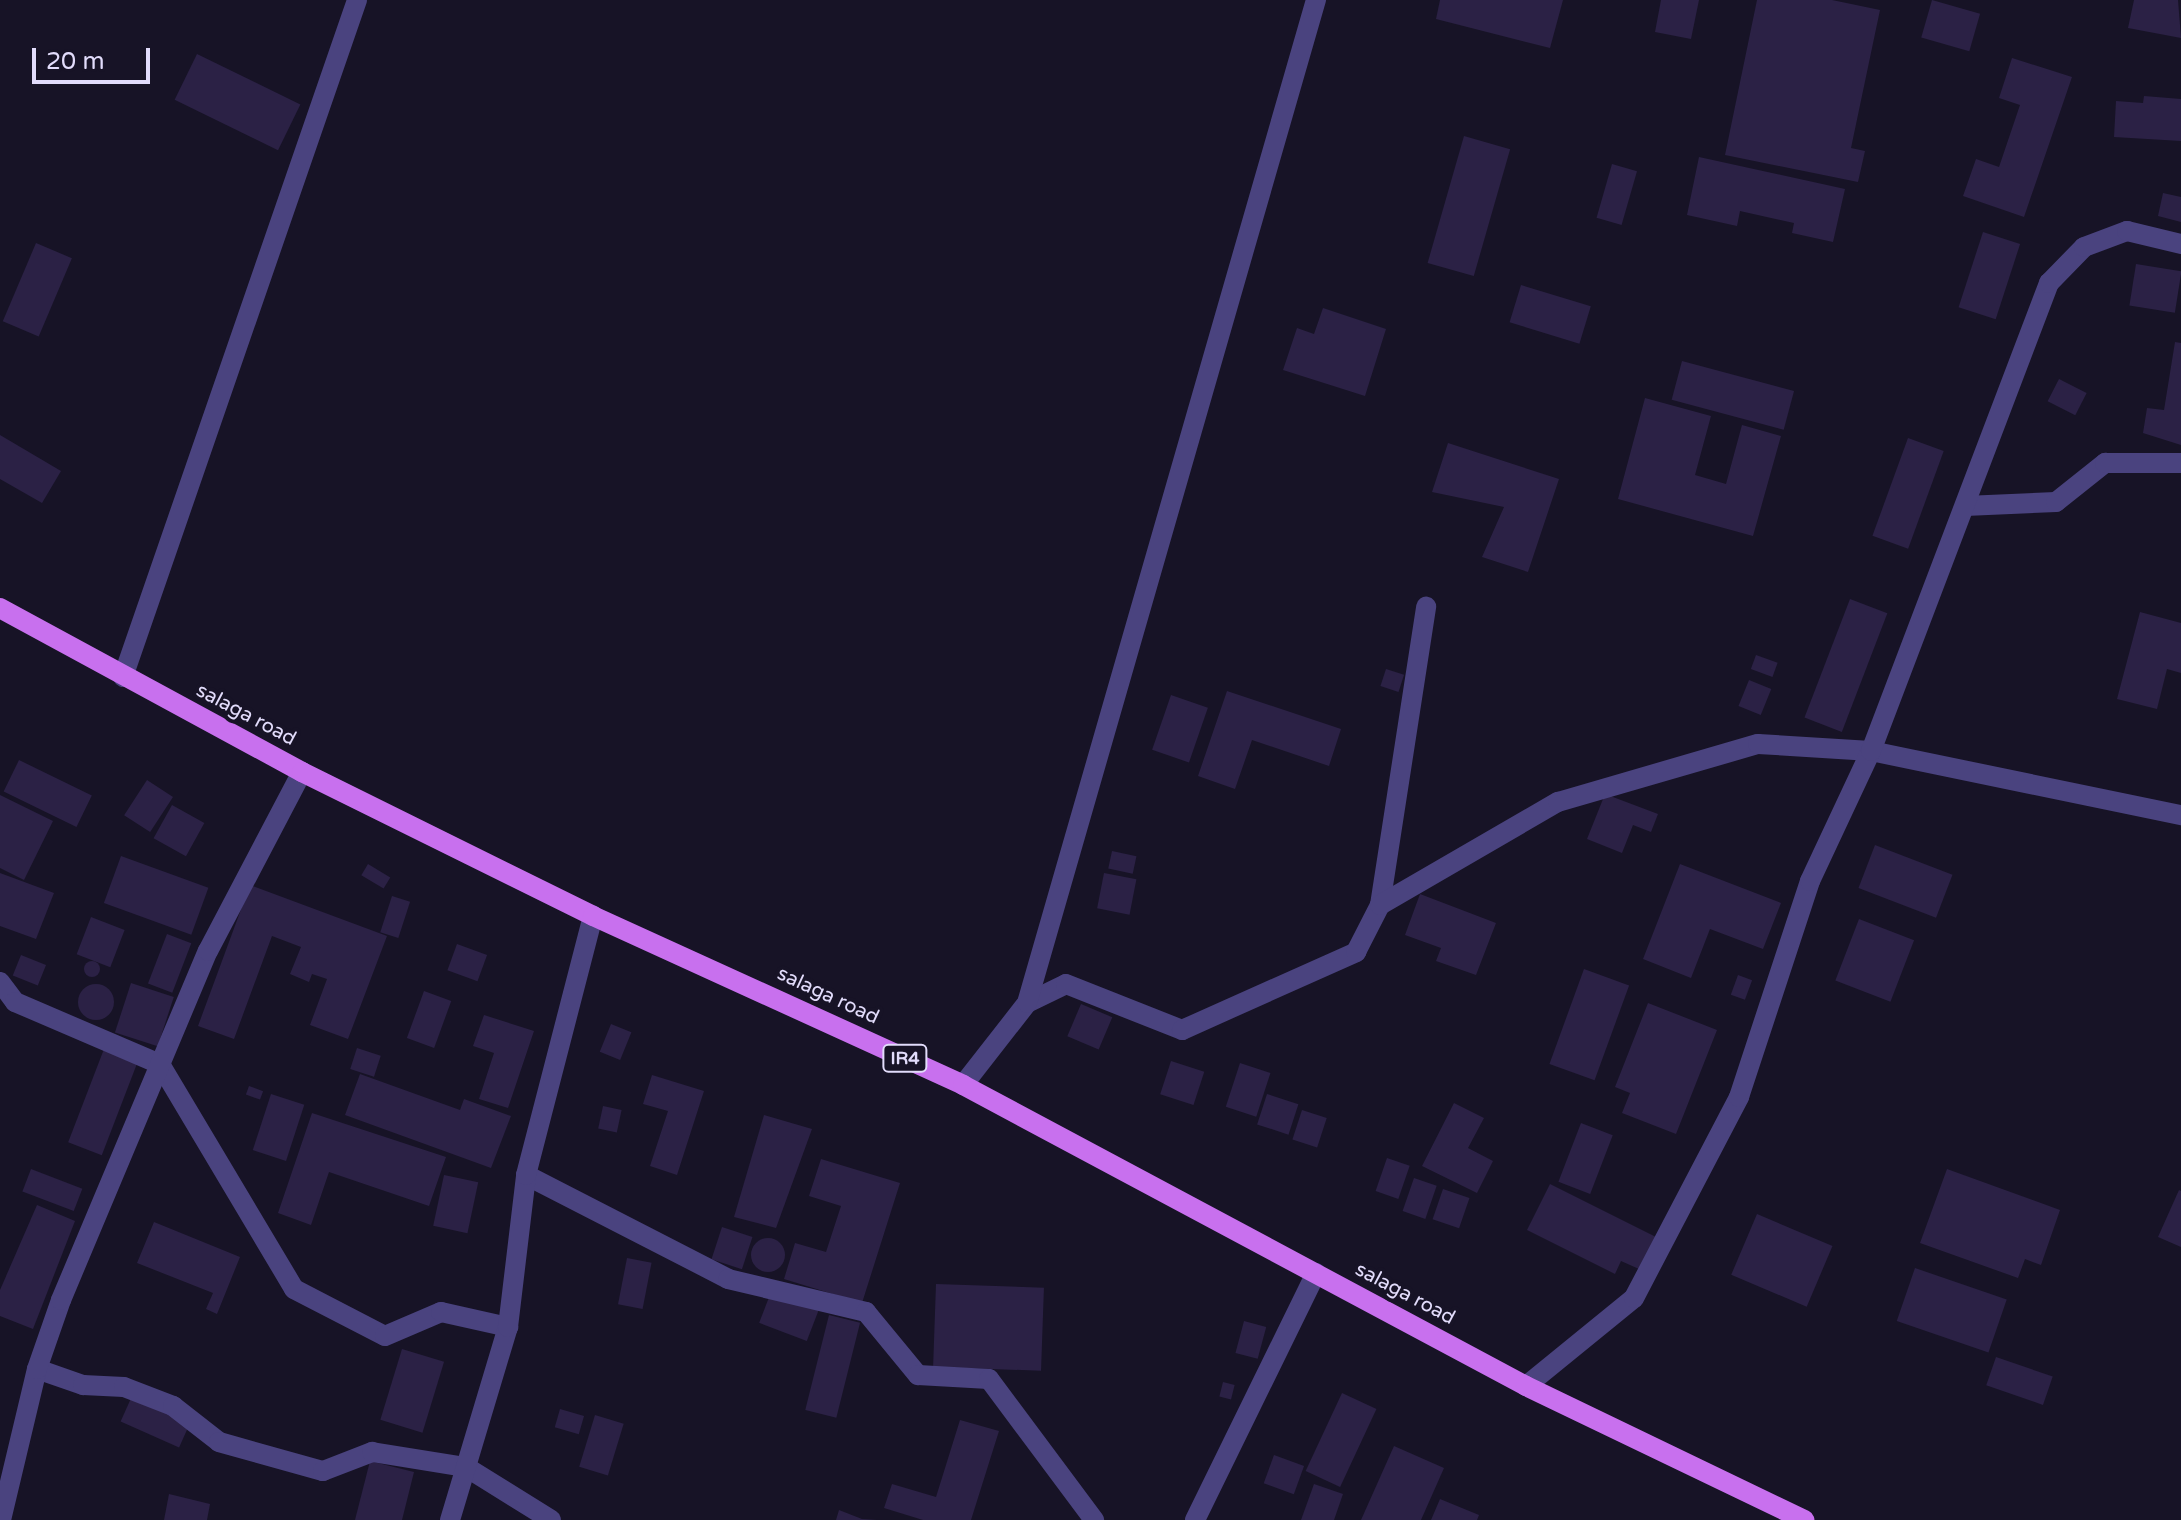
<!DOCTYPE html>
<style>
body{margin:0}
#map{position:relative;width:2181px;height:1520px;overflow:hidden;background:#171326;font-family:"Varela Round",sans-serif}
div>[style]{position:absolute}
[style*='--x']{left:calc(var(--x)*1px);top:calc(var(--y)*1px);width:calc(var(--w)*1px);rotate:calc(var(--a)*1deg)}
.building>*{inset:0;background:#2b2145;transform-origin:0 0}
.round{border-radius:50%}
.minor>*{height:20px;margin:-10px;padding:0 10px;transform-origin:10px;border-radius:10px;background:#4a437f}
.major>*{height:20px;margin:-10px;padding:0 10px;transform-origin:10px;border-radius:10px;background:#c870ee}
span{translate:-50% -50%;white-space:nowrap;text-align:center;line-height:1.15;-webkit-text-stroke:8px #171326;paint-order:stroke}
.shield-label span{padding:2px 6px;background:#171326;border:2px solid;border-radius:6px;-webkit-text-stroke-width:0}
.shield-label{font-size:18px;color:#e2dcfb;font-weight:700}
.street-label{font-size:20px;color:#e2dcfb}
.scale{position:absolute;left:32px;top:48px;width:118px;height:36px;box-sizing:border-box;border:4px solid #e2dcfb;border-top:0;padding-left:10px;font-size:24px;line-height:28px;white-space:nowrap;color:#e2dcfb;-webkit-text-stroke:6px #171326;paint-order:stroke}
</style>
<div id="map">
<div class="building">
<i style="clip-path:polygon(1440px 0,1563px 0,1550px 48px,1436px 19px)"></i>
<i style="clip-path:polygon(1661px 0,1699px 0,1691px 39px,1655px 32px)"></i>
<i style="clip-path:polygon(1757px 0,1832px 0,1880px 10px,1851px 148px,1865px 151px,1858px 182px,1725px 155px)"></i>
<i style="left:1932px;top:0;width:50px;height:39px;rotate:16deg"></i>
<i style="clip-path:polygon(2134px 0,2178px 0,2181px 38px,2128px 28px)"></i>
<i style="left:197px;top:54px;width:115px;height:51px;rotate:26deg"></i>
<i style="clip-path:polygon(2012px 58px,2072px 77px,2024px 217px,1963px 196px,1976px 159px,1999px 167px,2020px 105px,1999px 98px)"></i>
<i style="clip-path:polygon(2144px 96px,2181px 99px,2181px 141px,2114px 137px,2116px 101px,2143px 103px)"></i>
<i style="left:1464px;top:136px;width:48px;height:132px;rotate:16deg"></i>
<i style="clip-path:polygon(1699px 157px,1845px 189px,1833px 242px,1792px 233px,1794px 223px,1740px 211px,1737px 226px,1687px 215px)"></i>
<i style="left:1612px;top:164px;width:26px;height:56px;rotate:16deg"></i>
<i style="clip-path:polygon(2163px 193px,2181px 197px,2181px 222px,2158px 216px)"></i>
<i style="left:1983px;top:232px;width:39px;height:79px;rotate:18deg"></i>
<i style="left:36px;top:243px;width:39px;height:85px;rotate:23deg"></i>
<i style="left:2136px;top:264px;width:46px;height:42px;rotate:9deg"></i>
<i style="left:1521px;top:285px;width:73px;height:39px;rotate:17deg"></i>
<i style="clip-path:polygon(1323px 308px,1386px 329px,1365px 396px,1283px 370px,1297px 328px,1314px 334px)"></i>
<i style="clip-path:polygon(2175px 342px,2181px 343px,2181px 445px,2143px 433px,2147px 408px,2164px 410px)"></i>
<i style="left:1682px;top:361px;width:116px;height:40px;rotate:15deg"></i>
<i style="left:2059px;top:379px;width:31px;height:25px;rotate:27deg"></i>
<i style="clip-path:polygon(1645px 398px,1711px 416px,1695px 475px,1726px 484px,1742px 425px,1781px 436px,1753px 536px,1618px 499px)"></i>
<i style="clip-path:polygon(0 435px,61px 471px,42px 503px,0 479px)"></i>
<i style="left:1908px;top:438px;width:38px;height:104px;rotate:20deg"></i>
<i style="clip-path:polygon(1448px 443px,1559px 479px,1528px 572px,1482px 557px,1504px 507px,1432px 492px)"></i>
<i style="left:1850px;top:599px;width:40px;height:127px;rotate:21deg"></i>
<i style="clip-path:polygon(2140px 612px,2181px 623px,2181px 673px,2167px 669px,2157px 709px,2117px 699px)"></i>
<i style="left:1756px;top:655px;width:23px;height:15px;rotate:20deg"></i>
<i style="left:1386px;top:669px;width:19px;height:18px;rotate:18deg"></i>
<i style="left:1749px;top:680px;width:24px;height:28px;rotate:22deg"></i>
<i style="clip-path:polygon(1227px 691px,1341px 729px,1329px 766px,1252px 740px,1235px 789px,1198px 776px)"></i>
<i style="left:1171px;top:695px;width:39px;height:58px;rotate:19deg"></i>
<i style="left:19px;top:760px;width:81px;height:35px;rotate:26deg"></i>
<i style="left:147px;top:780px;width:31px;height:42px;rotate:33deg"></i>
<i style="clip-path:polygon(1605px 794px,1658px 814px,1651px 832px,1633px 825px,1622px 853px,1587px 839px)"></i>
<i style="clip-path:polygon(0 795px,53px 821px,24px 880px,0 868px)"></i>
<i style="left:172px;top:805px;width:37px;height:38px;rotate:29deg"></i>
<i style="left:1875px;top:845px;width:83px;height:46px;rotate:21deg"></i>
<i style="left:1112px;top:851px;width:25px;height:18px;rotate:12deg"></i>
<i style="left:121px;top:856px;width:93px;height:50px;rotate:20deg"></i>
<i style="left:368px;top:864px;width:26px;height:13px;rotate:31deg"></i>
<i style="clip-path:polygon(1680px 864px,1781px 903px,1763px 949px,1710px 929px,1691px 978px,1643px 959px)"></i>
<i style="clip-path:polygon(0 873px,54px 893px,36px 939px,0 926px)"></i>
<i style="left:1104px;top:873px;width:33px;height:36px;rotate:11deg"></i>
<i style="clip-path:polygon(250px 885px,387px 936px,348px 1039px,310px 1025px,327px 979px,312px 974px,309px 982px,290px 974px,301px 947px,272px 936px,234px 1039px,198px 1026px)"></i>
<i style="clip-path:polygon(1420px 894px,1496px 923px,1476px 975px,1436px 961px,1441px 948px,1405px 935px)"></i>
<i style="left:392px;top:896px;width:19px;height:38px;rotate:18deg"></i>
<i style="left:91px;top:917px;width:36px;height:40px;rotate:21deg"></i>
<i style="left:1859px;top:919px;width:59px;height:66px;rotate:21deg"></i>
<i style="left:167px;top:934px;width:26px;height:53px;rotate:21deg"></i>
<i style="left:457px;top:944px;width:32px;height:28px;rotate:20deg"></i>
<i style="left:21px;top:955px;width:27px;height:22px;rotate:22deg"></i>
<i class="round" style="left:84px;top:961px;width:16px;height:16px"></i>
<i style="left:1584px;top:969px;width:48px;height:101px;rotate:20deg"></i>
<i style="left:1738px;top:975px;width:15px;height:21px;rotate:20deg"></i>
<i style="left:131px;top:983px;width:45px;height:52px;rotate:18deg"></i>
<i class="round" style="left:78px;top:984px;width:36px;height:36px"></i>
<i style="left:424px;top:991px;width:29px;height:50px;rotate:20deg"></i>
<i style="clip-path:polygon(1648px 1003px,1717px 1030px,1676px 1134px,1622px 1113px,1630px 1093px,1615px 1087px)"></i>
<i style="left:1081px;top:1004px;width:34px;height:35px;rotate:23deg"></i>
<i style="clip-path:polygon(484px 1015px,534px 1031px,508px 1108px,479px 1099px,494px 1053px,473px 1046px)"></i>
<i style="left:611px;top:1024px;width:22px;height:30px;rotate:22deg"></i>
<i style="left:357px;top:1048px;width:25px;height:22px;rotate:18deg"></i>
<i style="left:104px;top:1049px;width:36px;height:100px;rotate:21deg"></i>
<i style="left:1171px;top:1061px;width:35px;height:35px;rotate:18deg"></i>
<i style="left:1240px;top:1063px;width:32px;height:46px;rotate:18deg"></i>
<i style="clip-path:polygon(360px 1074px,460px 1110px,464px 1099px,511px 1116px,491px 1168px,345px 1115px)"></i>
<i style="clip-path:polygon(652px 1075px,704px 1091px,677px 1175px,650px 1166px,668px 1111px,643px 1104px)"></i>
<i style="left:249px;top:1086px;width:15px;height:9px;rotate:20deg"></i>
<i style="left:271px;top:1094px;width:35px;height:59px;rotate:18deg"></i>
<i style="left:1267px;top:1094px;width:33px;height:32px;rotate:18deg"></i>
<i style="clip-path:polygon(1454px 1103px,1484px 1118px,1468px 1148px,1493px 1161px,1477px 1193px,1422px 1166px)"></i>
<i style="left:603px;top:1106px;width:19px;height:23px;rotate:12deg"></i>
<i style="left:1302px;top:1110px;width:26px;height:31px;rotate:18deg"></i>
<i style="clip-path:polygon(312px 1113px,446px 1157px,429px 1206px,329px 1172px,311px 1225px,278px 1213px)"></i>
<i style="clip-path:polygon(764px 1115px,812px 1129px,776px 1228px,734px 1217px)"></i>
<i style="left:1581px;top:1123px;width:34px;height:63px;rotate:21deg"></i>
<i style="left:1387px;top:1158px;width:24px;height:35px;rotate:19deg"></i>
<i style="clip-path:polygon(821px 1159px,900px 1183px,862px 1303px,784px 1279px,795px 1243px,826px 1252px,841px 1206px,809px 1196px)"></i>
<i style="left:31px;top:1169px;width:55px;height:24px;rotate:21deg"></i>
<i style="clip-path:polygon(1947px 1169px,2060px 1210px,2041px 1265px,2025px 1259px,2018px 1278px,1920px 1243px)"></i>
<i style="left:444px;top:1175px;width:35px;height:52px;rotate:12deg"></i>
<i style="left:1414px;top:1178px;width:24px;height:35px;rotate:19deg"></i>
<i style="clip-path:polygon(1550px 1184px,1656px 1237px,1639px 1269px,1621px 1261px,1615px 1274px,1527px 1230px)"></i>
<i style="left:1443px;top:1189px;width:28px;height:32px;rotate:19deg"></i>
<i style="clip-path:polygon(2179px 1190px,2181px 1191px,2181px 1247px,2158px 1237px)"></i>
<i style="clip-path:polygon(37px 1205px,75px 1221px,33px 1329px,0 1316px,0 1290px)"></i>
<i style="left:1757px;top:1214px;width:82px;height:66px;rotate:23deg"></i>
<i style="clip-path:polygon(154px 1222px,240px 1257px,217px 1314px,206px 1309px,213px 1293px,137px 1263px)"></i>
<i style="left:722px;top:1227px;width:32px;height:34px;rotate:18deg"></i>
<i class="round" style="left:751px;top:1238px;width:34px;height:34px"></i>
<i style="left:627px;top:1258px;width:25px;height:47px;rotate:11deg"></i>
<i style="left:1915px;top:1268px;width:97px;height:56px;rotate:19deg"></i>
<i style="left:936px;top:1284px;width:108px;height:83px;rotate:2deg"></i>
<i style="left:771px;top:1292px;width:51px;height:33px;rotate:21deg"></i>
<i style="left:829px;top:1315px;width:32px;height:98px;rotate:14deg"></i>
<i style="left:1244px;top:1321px;width:23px;height:33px;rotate:15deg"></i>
<i style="left:402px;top:1349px;width:44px;height:74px;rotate:17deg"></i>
<i style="left:1996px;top:1357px;width:60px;height:30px;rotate:19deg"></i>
<i style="left:1223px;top:1382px;width:12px;height:15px;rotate:14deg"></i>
<i style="left:1342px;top:1393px;width:38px;height:86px;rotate:25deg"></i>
<i style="left:132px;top:1396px;width:64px;height:28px;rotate:24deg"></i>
<i style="left:560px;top:1409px;width:25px;height:19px;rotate:16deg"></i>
<i style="left:595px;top:1415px;width:30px;height:54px;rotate:17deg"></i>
<i style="clip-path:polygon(960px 1420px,999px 1431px,971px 1520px,923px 1520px,884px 1508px,892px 1484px,936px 1497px)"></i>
<i style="clip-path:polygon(1394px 1446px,1444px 1468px,1421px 1520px,1361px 1520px)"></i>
<i style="left:1274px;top:1455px;width:32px;height:30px;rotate:20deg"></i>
<i style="clip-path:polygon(370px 1461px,414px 1472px,402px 1520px,355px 1520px)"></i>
<i style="clip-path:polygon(1314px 1484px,1343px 1494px,1334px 1520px,1301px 1520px)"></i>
<i style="clip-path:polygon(169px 1494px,210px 1504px,207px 1520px,164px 1520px)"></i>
<i style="clip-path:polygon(1440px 1499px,1479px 1515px,1477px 1520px,1431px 1520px)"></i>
<i style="clip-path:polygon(839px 1510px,862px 1519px,877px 1520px,836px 1520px)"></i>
</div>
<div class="minor">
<i style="--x:1965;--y:506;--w:91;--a:-2.5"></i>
<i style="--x:2056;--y:502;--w:63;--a:-38.5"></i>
<i style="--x:2105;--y:463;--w:76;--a:0"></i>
<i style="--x:123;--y:677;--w:716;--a:-70.93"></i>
<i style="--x:1380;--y:905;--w:302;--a:-81.2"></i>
<i style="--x:0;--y:982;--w:25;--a:53"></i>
<i style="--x:15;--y:1002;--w:158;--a:23.2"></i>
<i style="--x:160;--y:1064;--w:262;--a:59.2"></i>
<i style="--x:294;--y:1289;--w:102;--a:27.3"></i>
<i style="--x:385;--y:1336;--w:61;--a:-23.2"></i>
<i style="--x:441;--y:1312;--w:69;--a:12.6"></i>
<i style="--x:1027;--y:1003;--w:43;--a:-26"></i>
<i style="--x:1066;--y:984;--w:125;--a:21.6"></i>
<i style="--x:1182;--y:1030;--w:191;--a:-24.1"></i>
<i style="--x:1356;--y:952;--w:53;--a:-62.9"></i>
<i style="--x:1380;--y:905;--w:206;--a:-30.1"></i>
<i style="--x:1558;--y:802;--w:208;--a:-16.2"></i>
<i style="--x:1758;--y:744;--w:113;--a:3.5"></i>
<i style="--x:1871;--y:751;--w:317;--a:11.7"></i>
<i style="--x:963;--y:1085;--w:104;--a:-52"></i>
<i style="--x:1027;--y:1003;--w:1044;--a:-73.93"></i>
<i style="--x:526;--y:1175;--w:227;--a:27.2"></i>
<i style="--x:728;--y:1279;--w:142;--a:13.4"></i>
<i style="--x:866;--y:1312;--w:82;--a:50.5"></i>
<i style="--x:918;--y:1375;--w:71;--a:3.2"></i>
<i style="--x:989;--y:1379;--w:176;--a:53.3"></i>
<i style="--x:37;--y:1369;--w:49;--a:19.2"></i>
<i style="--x:83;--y:1385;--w:41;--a:2.8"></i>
<i style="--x:124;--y:1387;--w:53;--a:21.2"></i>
<i style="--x:173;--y:1406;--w:58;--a:38"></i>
<i style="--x:219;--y:1442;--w:108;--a:15.6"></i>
<i style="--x:323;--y:1471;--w:53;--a:-21.2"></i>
<i style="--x:372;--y:1452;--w:95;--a:9.1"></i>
<i style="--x:466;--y:1467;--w:100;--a:31.9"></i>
<i style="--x:1526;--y:1386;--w:139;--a:-39.2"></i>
<i style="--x:1634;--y:1298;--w:227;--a:-62.4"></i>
<i style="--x:1739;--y:1097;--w:227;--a:-71.8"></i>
<i style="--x:1810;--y:881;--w:144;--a:-64.9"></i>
<i style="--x:1871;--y:751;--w:501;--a:-69.18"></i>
<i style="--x:2049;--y:283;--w:50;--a:-45.8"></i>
<i style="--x:2084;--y:247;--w:46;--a:-20.4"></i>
<i style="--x:2127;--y:231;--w:56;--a:13.5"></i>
<i style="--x:1;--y:1520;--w:155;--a:-76.6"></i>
<i style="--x:37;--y:1369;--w:73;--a:-70.8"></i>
<i style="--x:61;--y:1300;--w:379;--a:-67.2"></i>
<i style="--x:208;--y:951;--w:202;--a:-62.3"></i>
<i style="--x:450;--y:1520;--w:202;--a:-73.3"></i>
<i style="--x:508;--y:1327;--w:153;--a:-83.2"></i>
<i style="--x:526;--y:1175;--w:268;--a:-75.5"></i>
<i style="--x:1195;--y:1520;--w:275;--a:-63.9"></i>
</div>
<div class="major">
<i style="--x:0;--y:608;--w:344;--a:28.5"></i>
<i style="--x:302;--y:772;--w:325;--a:26.3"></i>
<i style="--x:593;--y:916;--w:407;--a:24.5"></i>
<i style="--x:963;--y:1085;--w:638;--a:28.13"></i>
<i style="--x:1526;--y:1386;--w:309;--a:25.7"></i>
</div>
<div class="shield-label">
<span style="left:905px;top:1058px">IR4</span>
</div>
<div class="street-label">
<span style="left:246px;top:715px;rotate:28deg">salaga road</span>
<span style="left:828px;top:996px;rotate:25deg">salaga road</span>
<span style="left:1405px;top:1294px;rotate:28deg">salaga road</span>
</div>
<div class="scale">20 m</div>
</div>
